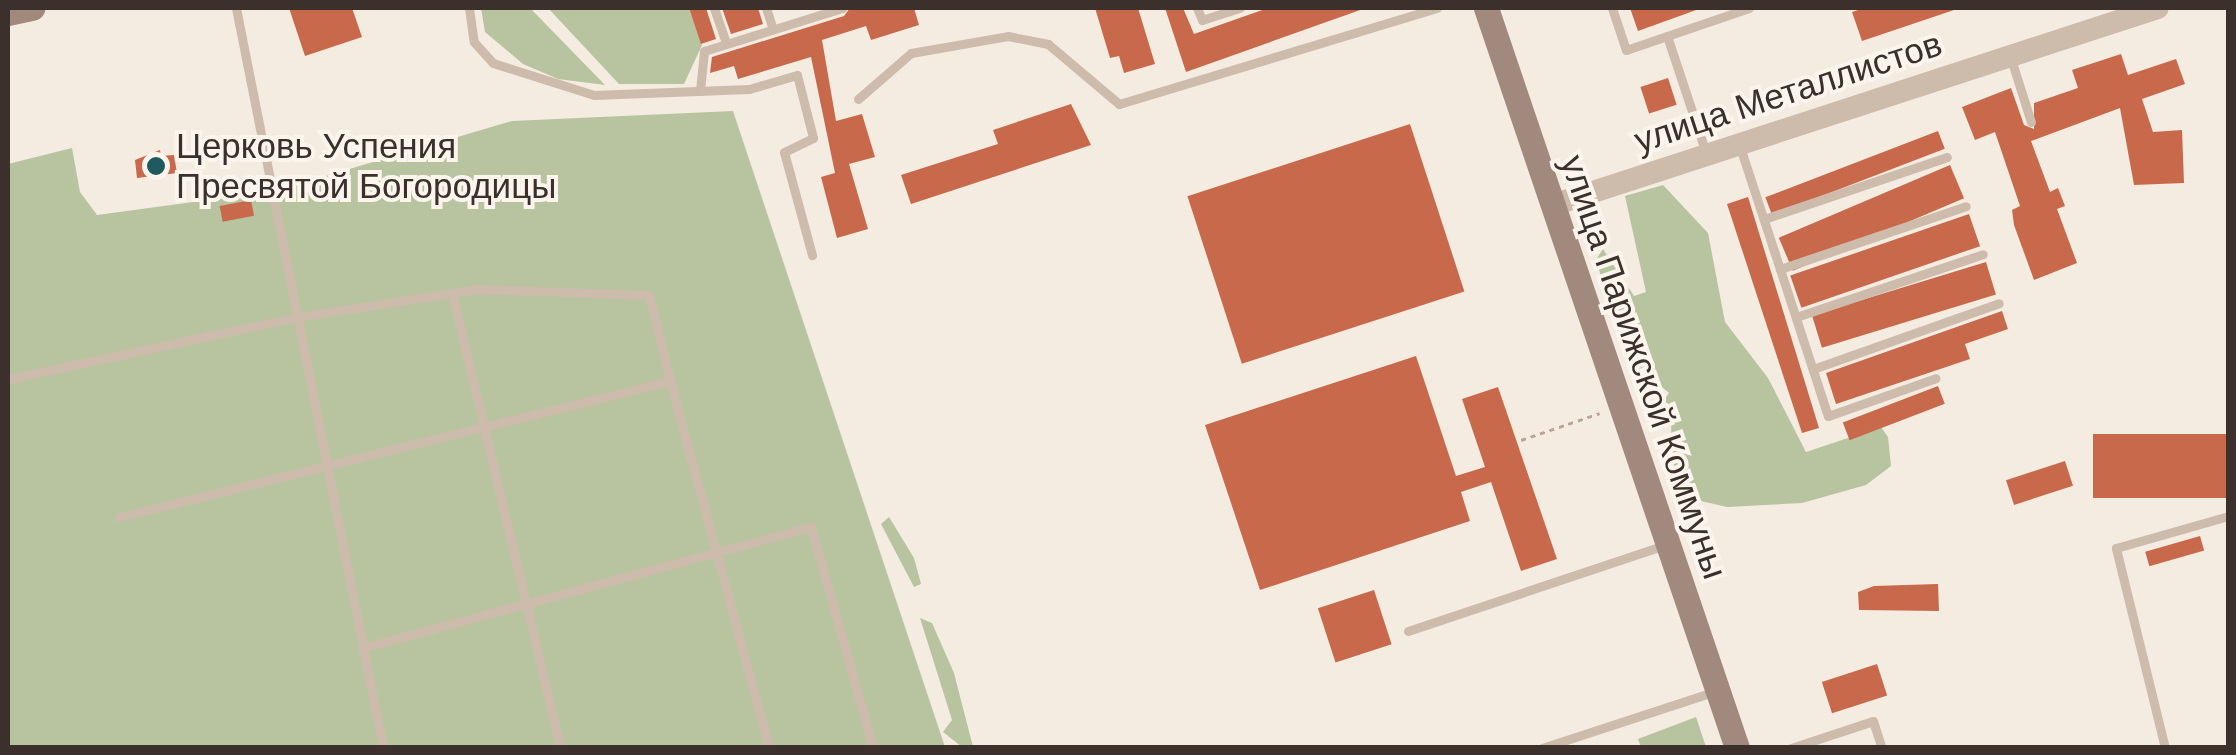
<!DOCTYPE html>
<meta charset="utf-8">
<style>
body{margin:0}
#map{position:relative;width:2236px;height:755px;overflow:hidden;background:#f4ebe1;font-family:Helvetica,sans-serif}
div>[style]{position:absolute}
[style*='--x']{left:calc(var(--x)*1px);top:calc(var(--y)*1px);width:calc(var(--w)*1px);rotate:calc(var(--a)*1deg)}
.green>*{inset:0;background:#b8c4a0}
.building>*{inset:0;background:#c8694b;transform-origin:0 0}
.path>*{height:2.5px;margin-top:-1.25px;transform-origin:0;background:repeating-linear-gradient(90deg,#b9a596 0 5px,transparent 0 10px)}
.service>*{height:9px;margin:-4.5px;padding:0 4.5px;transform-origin:4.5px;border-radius:4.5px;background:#cdbbac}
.tertiary>*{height:22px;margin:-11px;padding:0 11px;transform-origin:11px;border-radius:11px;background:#cdbbac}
.secondary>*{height:25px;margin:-12.5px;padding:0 12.5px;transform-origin:12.5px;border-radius:12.5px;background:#a18a7d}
.dots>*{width:28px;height:28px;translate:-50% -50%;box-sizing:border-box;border:5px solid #fbf5ee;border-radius:50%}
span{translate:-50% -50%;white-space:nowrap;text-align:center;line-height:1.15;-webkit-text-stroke:8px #fbf5ee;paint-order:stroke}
.street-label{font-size:35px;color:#3b302b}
.poi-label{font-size:35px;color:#3b302b}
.left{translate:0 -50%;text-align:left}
.frame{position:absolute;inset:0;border:10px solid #3b302b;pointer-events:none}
</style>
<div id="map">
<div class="green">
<i style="clip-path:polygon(481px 8px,530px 8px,605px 85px,558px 79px,523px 64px,485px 32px)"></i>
<i style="clip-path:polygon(548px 8px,689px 8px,702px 45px,684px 84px,619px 84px)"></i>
<i style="clip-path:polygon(733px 111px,945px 747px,8px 747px,8px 164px,72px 148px,80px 192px,97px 215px,275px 191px,512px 121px)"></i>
<i style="clip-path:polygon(1663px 185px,1708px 233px,1725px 322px,1768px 378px,1806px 452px,1881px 427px,1888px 437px,1891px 466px,1866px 485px,1802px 503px,1727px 507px,1692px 499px,1672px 461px,1671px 421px,1655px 412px,1669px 393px,1651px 378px,1631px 375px,1596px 260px,1603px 249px,1634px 296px,1646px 292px,1625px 196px)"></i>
<i style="clip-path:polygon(889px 517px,914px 558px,921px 584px,914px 587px,881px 524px)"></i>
<i style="clip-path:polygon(920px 618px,932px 623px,954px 673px,973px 747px,962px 747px,943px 732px,952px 720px)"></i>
<i style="clip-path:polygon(1696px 717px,1706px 747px,1641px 747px,1638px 739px)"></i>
</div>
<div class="building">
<i style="clip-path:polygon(289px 8px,352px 8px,362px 37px,305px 56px)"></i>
<i style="clip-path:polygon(689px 8px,706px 8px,716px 39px,701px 44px)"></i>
<i style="clip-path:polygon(722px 8px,758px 8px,763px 24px,731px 34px)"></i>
<i style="clip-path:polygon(850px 8px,914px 8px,919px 25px,871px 40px,866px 26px,822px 40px,836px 121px,862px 114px,875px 157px,849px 164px,868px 229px,837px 238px,821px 177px,835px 173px,811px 57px,738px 79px,734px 66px,710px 73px,712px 57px,844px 16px)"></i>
<i style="clip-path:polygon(1095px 8px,1138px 8px,1155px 64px,1124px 73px,1119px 56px,1110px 58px)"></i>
<i style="clip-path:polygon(1165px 8px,1183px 8px,1194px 34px,1268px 8px,1363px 9px,1186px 72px)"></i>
<i style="clip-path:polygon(1630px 8px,1699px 8px,1699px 9px,1638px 31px)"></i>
<i style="clip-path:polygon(1864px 8px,1953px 8px,1954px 10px,1862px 41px,1852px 12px)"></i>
<i style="clip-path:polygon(2121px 54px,2128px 75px,2176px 59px,2185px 84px,2142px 99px,2153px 132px,2182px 130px,2184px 183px,2134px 185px,2120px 108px,2031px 141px,2050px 192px,2058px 188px,2065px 206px,2057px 209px,2077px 263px,2034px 280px,2014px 225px,2012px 210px,2020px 206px,1995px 132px,1975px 140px,1962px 107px,2011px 88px,2024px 125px,2034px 129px,2034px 103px,2078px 88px,2072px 70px)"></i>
<i style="left:1668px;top:78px;width:28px;height:29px;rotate:72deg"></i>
<i style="clip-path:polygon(1071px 104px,1091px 145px,911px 204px,901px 175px,998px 144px,993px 130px)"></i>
<i style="left:1410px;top:124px;width:176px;height:234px;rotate:72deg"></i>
<i style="left:1938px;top:131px;width:19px;height:185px;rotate:69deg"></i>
<i style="clip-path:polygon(160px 150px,161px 156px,174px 155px,177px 173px,137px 178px,135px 160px)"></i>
<i style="left:1950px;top:165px;width:36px;height:186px;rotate:67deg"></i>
<i style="clip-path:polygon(1748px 197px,1819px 428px,1802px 433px,1727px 204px)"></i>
<i style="left:251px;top:200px;width:16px;height:32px;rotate:79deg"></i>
<i style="left:1969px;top:214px;width:34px;height:189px;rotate:71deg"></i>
<i style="left:1986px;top:262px;width:34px;height:182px;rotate:73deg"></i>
<i style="clip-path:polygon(2002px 311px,2008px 329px,1965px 344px,1970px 359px,1836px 404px,1826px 373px)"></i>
<i style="clip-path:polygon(1416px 356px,1456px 476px,1485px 467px,1462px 399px,1498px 387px,1557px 559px,1521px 571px,1491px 482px,1461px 492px,1470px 521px,1260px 590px,1205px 425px)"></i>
<i style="left:1938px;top:386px;width:19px;height:102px;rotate:69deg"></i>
<i style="left:2228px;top:434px;width:64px;height:135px;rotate:90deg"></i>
<i style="left:2065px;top:461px;width:26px;height:62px;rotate:72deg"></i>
<i style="left:2200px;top:536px;width:15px;height:57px;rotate:74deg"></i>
<i style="clip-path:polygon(1938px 584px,1939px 611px,1859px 610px,1858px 592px,1874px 586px)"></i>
<i style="left:1374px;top:590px;width:57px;height:59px;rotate:72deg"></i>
<i style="left:1877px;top:664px;width:33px;height:58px;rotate:72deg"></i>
</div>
<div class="path">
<i style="--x:1521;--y:440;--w:83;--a:-18.9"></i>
</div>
<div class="service">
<i style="--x:236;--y:8;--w:754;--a:78.76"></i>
<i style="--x:469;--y:8;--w:34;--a:82"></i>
<i style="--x:474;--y:42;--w:28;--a:48"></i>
<i style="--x:493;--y:63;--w:106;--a:17.6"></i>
<i style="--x:594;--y:95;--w:155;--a:-2.2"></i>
<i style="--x:749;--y:89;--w:50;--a:-16.3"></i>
<i style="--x:797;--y:75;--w:65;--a:75.7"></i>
<i style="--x:813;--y:138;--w:32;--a:154"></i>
<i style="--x:784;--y:152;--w:107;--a:74.8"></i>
<i style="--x:714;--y:8;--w:37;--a:71"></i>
<i style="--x:766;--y:8;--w:22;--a:72"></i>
<i style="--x:1197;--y:8;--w:13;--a:67"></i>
<i style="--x:1202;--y:20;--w:40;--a:-18"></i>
<i style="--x:1612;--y:8;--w:44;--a:71.6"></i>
<i style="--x:1626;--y:50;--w:130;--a:-18.9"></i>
<i style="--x:1667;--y:36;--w:123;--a:71.6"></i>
<i style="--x:2011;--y:59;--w:66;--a:72.4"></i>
<i style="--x:700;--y:91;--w:40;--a:-84.3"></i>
<i style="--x:704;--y:51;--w:145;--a:-17.3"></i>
<i style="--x:858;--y:99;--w:70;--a:-41"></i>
<i style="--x:911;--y:53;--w:98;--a:-9.9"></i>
<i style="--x:1008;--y:36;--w:41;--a:11.3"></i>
<i style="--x:1048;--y:44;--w:93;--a:40.2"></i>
<i style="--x:1119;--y:104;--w:332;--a:-16.8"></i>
<i style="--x:1740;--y:147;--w:283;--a:71.9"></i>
<i style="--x:1828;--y:416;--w:114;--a:-19.4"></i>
<i style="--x:1764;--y:219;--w:193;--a:-18.7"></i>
<i style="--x:1780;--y:269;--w:196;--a:-18.7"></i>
<i style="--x:452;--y:293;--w:468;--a:76.6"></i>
<i style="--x:1796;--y:317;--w:197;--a:-18.6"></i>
<i style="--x:1813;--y:369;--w:197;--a:-19.5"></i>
<i style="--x:8;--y:379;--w:297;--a:-12.1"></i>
<i style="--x:298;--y:317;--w:181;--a:-8.9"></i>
<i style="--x:477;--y:289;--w:172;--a:2"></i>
<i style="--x:649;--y:295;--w:89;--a:76.3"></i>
<i style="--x:119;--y:517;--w:568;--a:-13.86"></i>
<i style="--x:670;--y:381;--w:380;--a:74.9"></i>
<i style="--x:1408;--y:631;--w:271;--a:-18.5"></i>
<i style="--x:362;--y:648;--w:465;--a:-15.1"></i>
<i style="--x:811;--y:527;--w:230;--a:74.3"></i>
<i style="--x:1542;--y:748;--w:180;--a:-18.1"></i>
<i style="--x:1791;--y:748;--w:86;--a:-18.2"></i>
<i style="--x:1873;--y:721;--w:28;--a:72"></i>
<i style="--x:2165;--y:748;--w:206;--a:-103.8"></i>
<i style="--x:2116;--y:548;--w:116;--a:-15.9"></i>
</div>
<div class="tertiary">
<i style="--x:1553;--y:205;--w:636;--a:-18.04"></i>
</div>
<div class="secondary">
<i style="--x:1486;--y:8;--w:781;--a:71.26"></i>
<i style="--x:8;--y:13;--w:25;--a:-12"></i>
</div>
<div class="dots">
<i style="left:156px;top:166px;background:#1f5a5e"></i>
</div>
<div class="street-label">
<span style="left:1788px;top:92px;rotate:-18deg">улица Металлистов</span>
<span style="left:1644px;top:367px;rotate:71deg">улица Парижской Коммуны</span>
</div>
<div class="poi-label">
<span class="left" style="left:176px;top:166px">Церковь Успения<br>Пресвятой Богородицы</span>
</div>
<div class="frame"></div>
</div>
